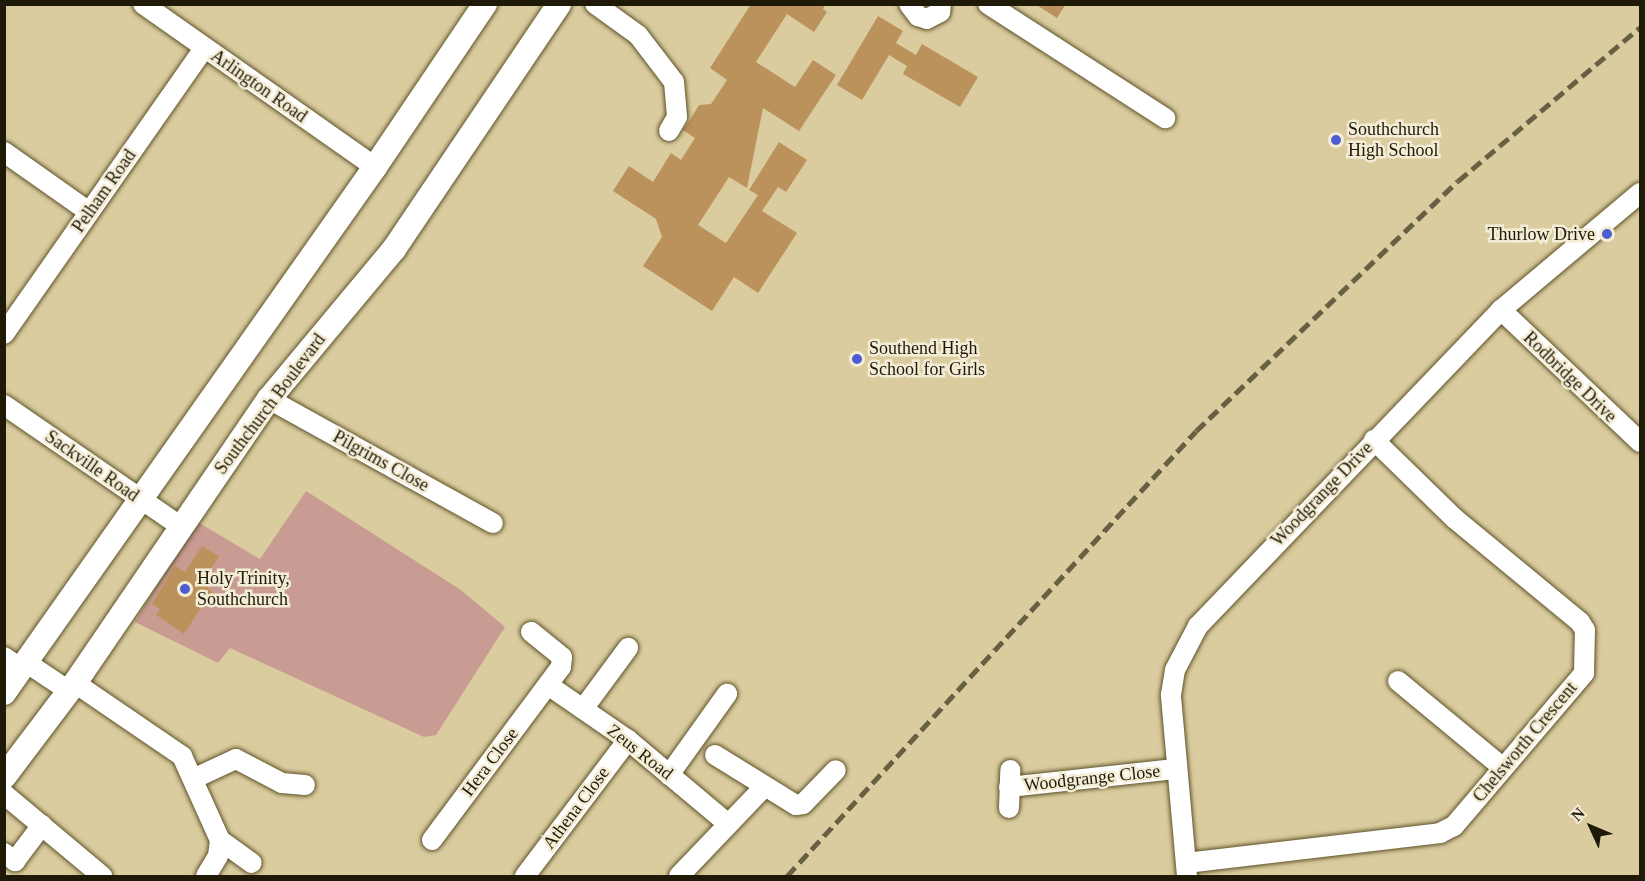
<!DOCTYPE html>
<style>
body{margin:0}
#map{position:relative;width:1645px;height:881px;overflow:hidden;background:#dacc9f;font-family:Georgia,serif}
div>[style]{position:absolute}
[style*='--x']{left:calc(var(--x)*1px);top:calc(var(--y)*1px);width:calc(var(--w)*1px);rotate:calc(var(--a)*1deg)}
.green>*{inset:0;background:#c89c92}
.building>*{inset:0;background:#bc925c}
.roads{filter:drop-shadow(0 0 2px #5e5228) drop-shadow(0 0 2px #5e5228)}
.minor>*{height:20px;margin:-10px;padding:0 10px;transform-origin:10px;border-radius:10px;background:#fff}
.major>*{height:24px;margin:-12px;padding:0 12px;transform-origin:12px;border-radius:12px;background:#fff}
.rail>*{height:4.5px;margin-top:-2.25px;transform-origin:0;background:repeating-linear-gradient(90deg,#696044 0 12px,transparent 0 18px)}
.dots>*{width:16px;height:16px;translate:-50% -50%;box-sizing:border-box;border:3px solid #f4edd6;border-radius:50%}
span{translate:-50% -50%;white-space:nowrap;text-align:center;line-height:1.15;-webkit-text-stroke:5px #f4edd6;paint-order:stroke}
.street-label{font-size:18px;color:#1f1a08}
.poi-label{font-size:18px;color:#1f1a08}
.left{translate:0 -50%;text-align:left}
.right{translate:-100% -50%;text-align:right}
.frame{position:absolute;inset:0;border:6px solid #1f1a08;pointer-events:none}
.north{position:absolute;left:1561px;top:797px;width:60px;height:60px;-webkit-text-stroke:4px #f4edd6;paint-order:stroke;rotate:314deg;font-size:16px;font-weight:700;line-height:24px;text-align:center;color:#1f1a08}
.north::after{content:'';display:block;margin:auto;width:21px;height:27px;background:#1f1a08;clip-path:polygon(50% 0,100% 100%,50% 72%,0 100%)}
</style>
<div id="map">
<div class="green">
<i style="clip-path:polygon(306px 491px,461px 590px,505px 627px,436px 735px,424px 737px,230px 648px,218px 663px,135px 622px,196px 521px,260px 559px)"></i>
</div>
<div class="building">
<i style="clip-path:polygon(751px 4px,826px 4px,823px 9px,827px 12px,814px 32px,787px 14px,756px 62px,795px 87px,813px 60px,836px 75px,799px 131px,763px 108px,747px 188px,729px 177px,698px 225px,726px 243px,758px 195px,749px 190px,779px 142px,807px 160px,786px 192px,778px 187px,762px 211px,797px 233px,758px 293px,734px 277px,712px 311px,643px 266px,662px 237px,656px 219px,613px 191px,629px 166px,653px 182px,671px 153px,681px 160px,695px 138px,683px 130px,688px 123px,699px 105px,711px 104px,727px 80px,710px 68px)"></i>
<i style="clip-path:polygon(1035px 4px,1066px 4px,1057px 18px)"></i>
<i style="clip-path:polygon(878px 16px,903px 31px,896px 43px,916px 55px,922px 44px,978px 77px,960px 107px,903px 74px,907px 66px,889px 55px,862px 100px,837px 85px)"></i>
<i style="clip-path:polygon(202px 546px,219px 556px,201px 583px,212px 591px,184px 634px,156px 615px,160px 609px,152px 604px,175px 566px,185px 572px)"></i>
</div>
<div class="roads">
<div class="minor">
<i style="--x:143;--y:4;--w:284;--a:35.1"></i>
<i style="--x:595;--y:4;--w:53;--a:35.8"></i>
<i style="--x:638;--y:35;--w:59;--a:52.5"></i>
<i style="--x:674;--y:82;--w:35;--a:85"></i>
<i style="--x:677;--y:117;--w:16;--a:120"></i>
<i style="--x:909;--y:4;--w:15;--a:53"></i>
<i style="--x:918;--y:16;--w:9;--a:18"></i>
<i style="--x:927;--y:19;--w:15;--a:-28"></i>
<i style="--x:940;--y:12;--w:8;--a:-83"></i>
<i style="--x:988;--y:4;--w:211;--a:32.8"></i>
<i style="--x:4;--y:152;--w:104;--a:35.2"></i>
<i style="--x:1501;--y:310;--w:192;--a:43.5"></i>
<i style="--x:4;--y:334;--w:349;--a:-55"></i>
<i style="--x:269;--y:399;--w:256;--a:29"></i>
<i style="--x:4;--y:405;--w:214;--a:34.5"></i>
<i style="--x:4;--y:657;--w:22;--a:34"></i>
<i style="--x:27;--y:663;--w:50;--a:33.7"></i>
<i style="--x:1398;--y:681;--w:136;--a:39.6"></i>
<i style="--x:75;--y:683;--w:130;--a:34.3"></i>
<i style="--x:182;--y:756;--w:92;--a:65.7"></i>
<i style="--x:220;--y:840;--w:16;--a:97"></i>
<i style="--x:218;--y:856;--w:23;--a:121"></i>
<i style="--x:548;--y:685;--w:97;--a:34.5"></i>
<i style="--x:628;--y:740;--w:131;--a:40"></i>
<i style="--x:583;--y:709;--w:76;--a:-53.6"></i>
<i style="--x:715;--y:755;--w:95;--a:31.7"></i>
<i style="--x:796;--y:805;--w:7;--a:-8"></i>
<i style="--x:803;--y:804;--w:47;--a:-45.9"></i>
<i style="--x:669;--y:775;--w:100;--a:-54.4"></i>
<i style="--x:195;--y:778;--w:45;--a:-24.9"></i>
<i style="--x:236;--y:759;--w:52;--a:27.6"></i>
<i style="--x:282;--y:783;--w:23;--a:5"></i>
<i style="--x:1009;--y:787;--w:167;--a:-6.2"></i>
<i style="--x:4;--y:794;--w:128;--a:39.9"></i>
<i style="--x:1009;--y:808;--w:38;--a:-88"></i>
<i style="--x:220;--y:840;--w:39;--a:36"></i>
<i style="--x:432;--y:840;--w:216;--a:-53.3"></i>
<i style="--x:561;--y:667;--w:10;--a:-84"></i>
<i style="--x:562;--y:657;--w:40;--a:-141"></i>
<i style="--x:4;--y:853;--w:14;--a:36"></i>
<i style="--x:15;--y:861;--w:45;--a:-53.1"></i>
<i style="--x:1186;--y:863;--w:256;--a:-6.7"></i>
<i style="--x:1440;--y:833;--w:16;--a:-27"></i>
<i style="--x:1454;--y:826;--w:201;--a:-49.6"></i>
<i style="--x:1584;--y:673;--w:43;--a:-88.7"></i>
<i style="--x:1585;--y:630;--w:9;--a:-122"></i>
<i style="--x:1580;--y:622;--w:163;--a:-140.5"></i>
<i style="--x:1454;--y:518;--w:112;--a:-135.7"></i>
<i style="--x:525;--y:876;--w:171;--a:-52.9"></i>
<i style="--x:679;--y:876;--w:123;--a:-46.3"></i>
<i style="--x:1187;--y:876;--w:182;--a:-95.1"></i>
<i style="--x:1171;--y:695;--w:25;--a:-81"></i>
<i style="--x:1175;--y:670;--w:50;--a:-62.4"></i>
<i style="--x:1198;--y:626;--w:438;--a:-46.2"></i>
<i style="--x:1501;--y:310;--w:182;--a:-40.1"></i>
</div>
<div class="major">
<i style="--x:4;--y:693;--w:644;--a:-54.8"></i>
<i style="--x:375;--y:167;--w:197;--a:-56"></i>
<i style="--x:4;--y:777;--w:118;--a:-52.9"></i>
<i style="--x:75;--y:683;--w:344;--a:-55.7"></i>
<i style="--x:269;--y:399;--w:195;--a:-50.2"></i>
<i style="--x:394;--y:249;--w:295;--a:-56"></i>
</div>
</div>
<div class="rail">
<i style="--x:787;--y:876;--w:604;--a:-47.41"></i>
<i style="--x:1196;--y:431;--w:362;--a:-43.7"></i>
<i style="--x:1458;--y:181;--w:238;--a:-40.2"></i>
</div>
<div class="dots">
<i style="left:1336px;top:140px;background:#4e5cd1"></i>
<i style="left:1607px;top:234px;background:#4e5cd1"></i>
<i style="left:857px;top:359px;background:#4e5cd1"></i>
<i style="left:185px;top:589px;background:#4e5cd1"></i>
</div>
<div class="street-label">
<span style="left:259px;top:86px;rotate:35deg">Arlington Road</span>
<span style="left:104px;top:191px;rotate:-55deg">Pelham Road</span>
<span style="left:1570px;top:377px;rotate:44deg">Rodbridge Drive</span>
<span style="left:270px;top:404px;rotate:-53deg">Southchurch Boulevard</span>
<span style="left:381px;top:461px;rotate:29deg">Pilgrims Close</span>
<span style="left:92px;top:466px;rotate:35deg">Sackville Road</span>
<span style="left:1322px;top:494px;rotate:-46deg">Woodgrange Drive</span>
<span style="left:1525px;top:742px;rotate:-50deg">Chelsworth Crescent</span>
<span style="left:640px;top:752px;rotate:38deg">Zeus Road</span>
<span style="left:490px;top:762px;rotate:-53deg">Hera Close</span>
<span style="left:1092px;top:778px;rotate:-6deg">Woodgrange Close</span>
<span style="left:576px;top:808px;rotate:-53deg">Athena Close</span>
</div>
<div class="poi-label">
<span class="left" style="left:1348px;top:140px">Southchurch<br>High School</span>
<span class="right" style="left:1595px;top:234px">Thurlow Drive</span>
<span class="left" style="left:869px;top:359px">Southend High<br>School for Girls</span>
<span class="left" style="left:197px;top:589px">Holy Trinity,<br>Southchurch</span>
</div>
<div class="frame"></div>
<div class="north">N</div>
</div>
